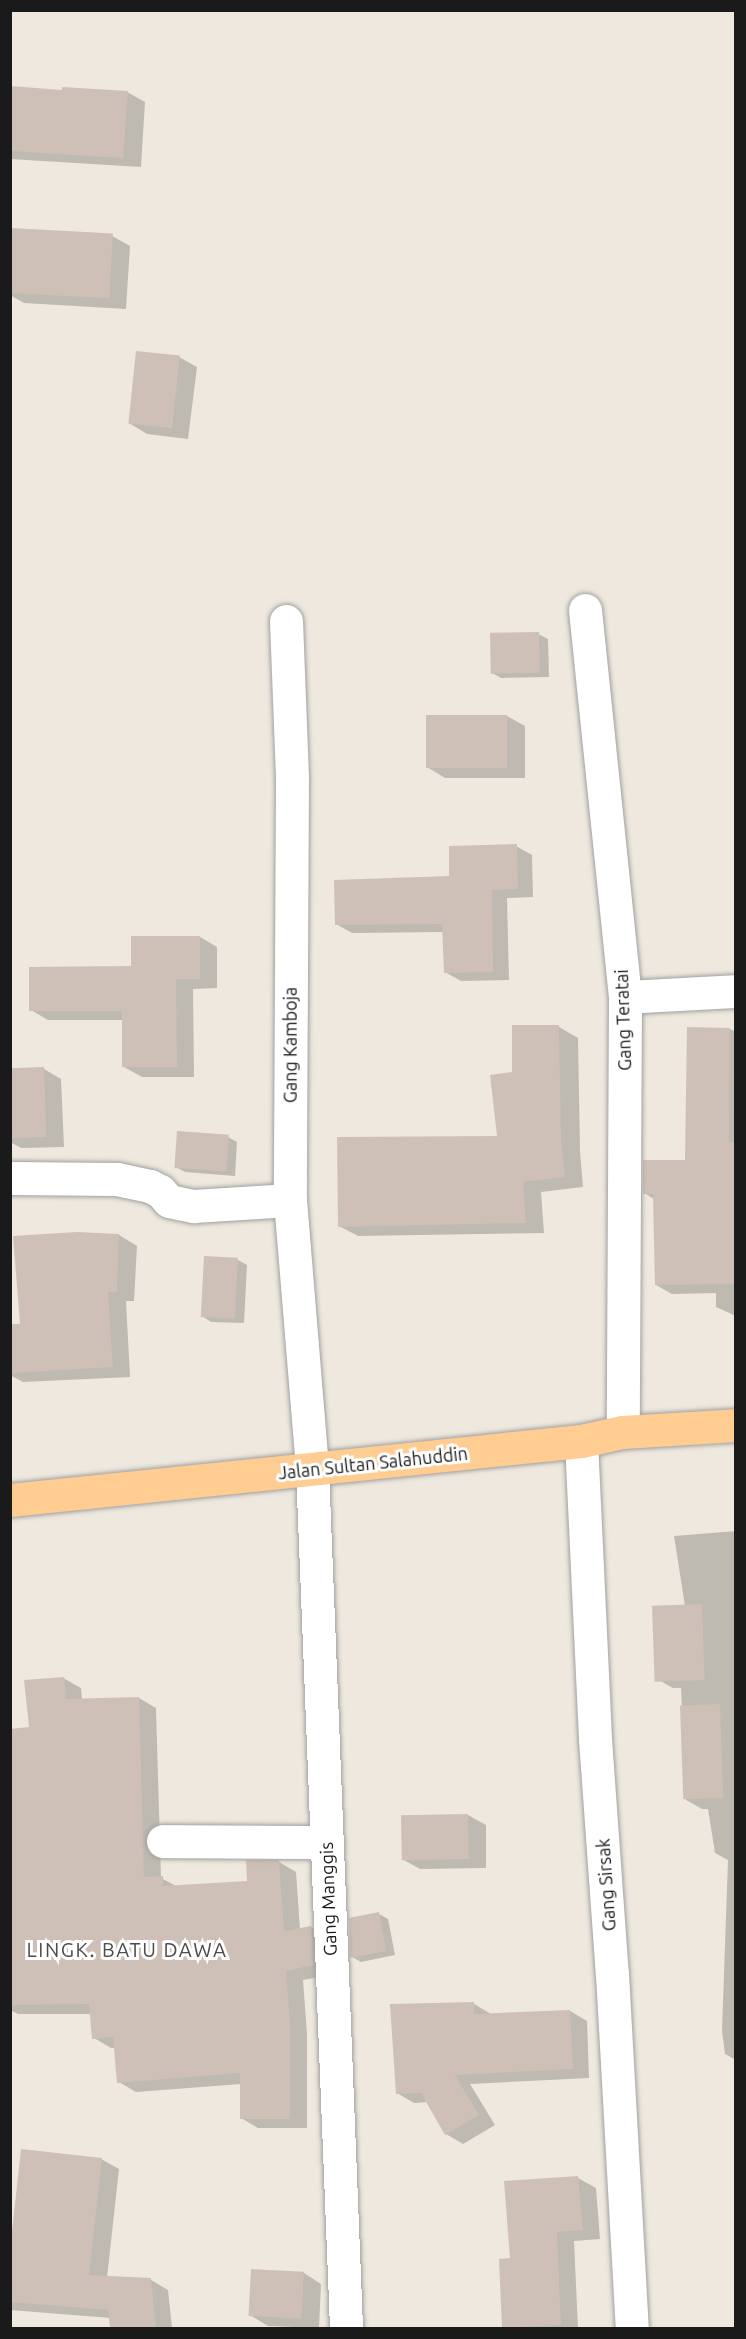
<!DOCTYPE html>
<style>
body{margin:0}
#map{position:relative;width:746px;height:2339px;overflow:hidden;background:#eee8de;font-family:Ubuntu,sans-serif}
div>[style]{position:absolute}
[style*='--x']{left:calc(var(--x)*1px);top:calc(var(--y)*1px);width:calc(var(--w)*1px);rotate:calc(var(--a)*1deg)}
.shadow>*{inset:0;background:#0003}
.building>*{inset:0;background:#cec0b7;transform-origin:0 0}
.roads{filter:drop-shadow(0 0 2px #a1a1a1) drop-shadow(0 0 2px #a1a1a1)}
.minor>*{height:33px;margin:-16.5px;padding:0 16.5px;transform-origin:16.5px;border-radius:16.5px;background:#fff}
.major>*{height:33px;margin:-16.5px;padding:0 16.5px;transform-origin:16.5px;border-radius:16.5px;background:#ffcc92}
span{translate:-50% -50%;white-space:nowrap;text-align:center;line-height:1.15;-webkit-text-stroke:6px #fff;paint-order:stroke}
.street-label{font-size:18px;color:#1a1a1a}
.neighbourhood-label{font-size:20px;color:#4d4d4d;letter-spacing:1.5px}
.frame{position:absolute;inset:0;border:12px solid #1a1a1a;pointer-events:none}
</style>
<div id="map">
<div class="shadow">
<i style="clip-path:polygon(10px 87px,63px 92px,127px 92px,145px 102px,141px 167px,10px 159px)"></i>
<i style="clip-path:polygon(10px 234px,112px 236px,130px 246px,126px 309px,24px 303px,10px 295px)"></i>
<i style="clip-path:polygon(179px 357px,197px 367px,188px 439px,147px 434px,129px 423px)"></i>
<i style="clip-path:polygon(538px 634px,548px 639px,549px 677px,501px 678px,492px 673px)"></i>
<i style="clip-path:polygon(507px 716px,525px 726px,525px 778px,445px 778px,427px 767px)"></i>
<i style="clip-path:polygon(516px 846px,532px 855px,533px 897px,507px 898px,509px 980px,461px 981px,445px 972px,444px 932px,352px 933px,336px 924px,451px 878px)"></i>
<i style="clip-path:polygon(200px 937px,217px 947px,217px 988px,193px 989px,194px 1077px,142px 1077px,124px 1067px,124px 1020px,48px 1020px,31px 1010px)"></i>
<i style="clip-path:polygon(559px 1027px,578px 1038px,580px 1151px,583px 1187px,541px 1192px,544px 1233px,358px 1236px,339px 1226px,498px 1138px,514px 1073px)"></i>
<i style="clip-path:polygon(730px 1029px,736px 1032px,736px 1316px,716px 1307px,716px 1293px,672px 1294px,656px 1285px,654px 1199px,644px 1193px,687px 1162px)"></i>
<i style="clip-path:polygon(44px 1069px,61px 1079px,64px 1147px,21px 1148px,10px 1142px,10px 1071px)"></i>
<i style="clip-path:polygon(228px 1137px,237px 1142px,235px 1176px,185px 1172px,176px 1167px)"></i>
<i style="clip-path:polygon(78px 1233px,119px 1235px,137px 1246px,134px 1301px,126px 1301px,130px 1377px,23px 1382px,10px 1375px,10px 1326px,21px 1325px)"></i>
<i style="clip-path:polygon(238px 1260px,247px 1265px,244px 1323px,211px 1322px,202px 1316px)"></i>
<i style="clip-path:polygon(736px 1531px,736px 2060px,725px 2054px,722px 2031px,728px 1860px,715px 1853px,708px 1809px,702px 1809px,686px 1800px,681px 1688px,673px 1688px,657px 1679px,685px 1606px,674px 1536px)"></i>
<i style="clip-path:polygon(63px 1678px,81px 1688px,82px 1700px,139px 1698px,156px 1708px,161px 1878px,178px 1887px,248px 1883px,279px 1862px,296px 1872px,300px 1930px,311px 1927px,328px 1937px,330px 1975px,303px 1980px,307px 2034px,307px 2128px,258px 2128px,241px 2118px,241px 2084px,136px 2092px,119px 2082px,116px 2048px,111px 2048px,94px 2038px,92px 2014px,18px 2014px,10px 2010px,10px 1730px,30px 1728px)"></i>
<i style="clip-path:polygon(468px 1815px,486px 1825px,486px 1868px,420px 1869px,402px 1859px,402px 1817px)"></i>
<i style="clip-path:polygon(379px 1914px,388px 1919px,395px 1955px,361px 1962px,352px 1957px)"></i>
<i style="clip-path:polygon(474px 2004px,491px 2014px,570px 2011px,587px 2021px,589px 2078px,470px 2084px,495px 2125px,463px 2144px,446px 2134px,428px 2102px,414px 2103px,397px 2093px)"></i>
<i style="clip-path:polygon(101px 2159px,119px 2169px,107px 2278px,151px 2280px,168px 2290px,172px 2328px,112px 2328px,111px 2318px,10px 2310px,10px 2257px)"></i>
<i style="clip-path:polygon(578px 2178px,596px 2188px,600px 2239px,574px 2241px,578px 2328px,506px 2328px,504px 2327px,511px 2260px)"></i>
<i style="clip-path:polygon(304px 2273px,321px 2284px,319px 2328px,268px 2326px,250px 2315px)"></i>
</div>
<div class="building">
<i style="clip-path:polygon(10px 86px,62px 90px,62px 87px,128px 91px,123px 158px,10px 151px)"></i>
<i style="left:10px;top:228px;width:103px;height:65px;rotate:3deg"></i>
<i style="left:136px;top:351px;width:44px;height:73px;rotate:6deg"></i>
<i style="left:539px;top:632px;width:41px;height:49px;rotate:89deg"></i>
<i style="left:426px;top:715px;width:81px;height:53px"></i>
<i style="clip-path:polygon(517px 844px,518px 889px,492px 890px,493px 972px,444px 973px,442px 924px,335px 925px,334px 880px,449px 876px,449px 846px)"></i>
<i style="clip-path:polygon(131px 936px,200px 936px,200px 979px,176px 979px,177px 1067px,122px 1067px,122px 1011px,29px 1011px,29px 967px,131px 966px)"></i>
<i style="clip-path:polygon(512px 1025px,559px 1025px,561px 1140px,565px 1177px,523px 1182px,526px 1223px,338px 1227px,337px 1137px,497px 1136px,490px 1075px,512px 1072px)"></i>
<i style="clip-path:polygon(687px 1027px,730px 1028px,729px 1142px,735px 1142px,735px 1284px,655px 1285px,653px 1194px,643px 1194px,643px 1160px,685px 1160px)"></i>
<i style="left:44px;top:1067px;width:70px;height:34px;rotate:88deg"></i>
<i style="left:177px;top:1131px;width:52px;height:37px;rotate:4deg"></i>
<i style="clip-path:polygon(77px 1232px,119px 1234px,117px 1292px,108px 1292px,113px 1367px,10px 1373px,10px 1324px,20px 1324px,13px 1236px)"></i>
<i style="left:204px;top:1256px;width:34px;height:61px;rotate:3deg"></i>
<i style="left:702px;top:1604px;width:76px;height:50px;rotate:88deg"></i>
<i style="clip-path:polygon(64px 1677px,66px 1699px,139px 1697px,144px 1877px,163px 1876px,163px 1886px,247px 1881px,246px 1860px,279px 1860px,284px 1931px,311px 1926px,313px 1965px,286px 1971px,290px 2023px,290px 2119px,240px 2119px,240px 2073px,117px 2083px,113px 2037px,92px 2039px,89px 2004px,10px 2005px,10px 1729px,29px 1727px,24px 1680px)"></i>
<i style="left:720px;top:1704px;width:94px;height:40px;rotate:88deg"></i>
<i style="left:468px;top:1814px;width:45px;height:67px;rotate:89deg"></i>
<i style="clip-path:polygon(379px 1912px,386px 1951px,350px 1958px,349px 1918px)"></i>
<i style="clip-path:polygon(474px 2002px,474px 2014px,570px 2010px,573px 2069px,455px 2075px,479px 2115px,445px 2135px,421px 2093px,396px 2094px,390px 2004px)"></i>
<i style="clip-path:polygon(21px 2149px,102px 2158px,89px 2275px,151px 2278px,156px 2328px,110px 2328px,108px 2310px,10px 2302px,10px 2250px)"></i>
<i style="clip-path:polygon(578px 2176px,583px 2230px,557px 2232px,561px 2325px,502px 2328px,499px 2259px,510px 2258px,504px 2181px)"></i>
<i style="left:251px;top:2269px;width:53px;height:47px;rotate:3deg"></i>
</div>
<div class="roads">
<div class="minor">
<i style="--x:585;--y:610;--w:389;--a:84.1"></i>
<i style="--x:625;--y:997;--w:435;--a:90.3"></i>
<i style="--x:286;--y:621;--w:158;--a:87.8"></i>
<i style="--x:292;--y:779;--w:421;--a:90.3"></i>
<i style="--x:290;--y:1200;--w:270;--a:85.3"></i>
<i style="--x:312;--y:1469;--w:860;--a:87.73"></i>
<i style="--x:625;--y:997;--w:111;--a:-3.1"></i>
<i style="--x:10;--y:1178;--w:107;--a:0.5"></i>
<i style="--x:117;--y:1179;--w:34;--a:12"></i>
<i style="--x:150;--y:1186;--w:11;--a:27"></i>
<i style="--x:160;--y:1191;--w:13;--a:48"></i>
<i style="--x:169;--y:1201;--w:25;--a:12"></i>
<i style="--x:193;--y:1206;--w:97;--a:-3.5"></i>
<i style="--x:581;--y:1441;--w:298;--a:87.3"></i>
<i style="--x:595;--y:1739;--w:236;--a:85.9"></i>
<i style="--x:612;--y:1974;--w:355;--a:86.8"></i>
<i style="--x:163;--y:1841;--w:163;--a:0.4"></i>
</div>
<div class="major">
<i style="--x:10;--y:1500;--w:574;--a:-5.9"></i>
<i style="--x:581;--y:1441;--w:43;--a:-12.1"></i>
<i style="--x:623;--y:1432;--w:113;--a:-3.5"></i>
</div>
</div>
<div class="street-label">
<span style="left:623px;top:1020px;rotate:-92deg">Gang Teratai</span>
<span style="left:290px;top:1045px;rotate:-90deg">Gang Kamboja</span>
<span style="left:373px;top:1463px;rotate:-6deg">Jalan Sultan Salahuddin</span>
<span style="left:606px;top:1885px;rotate:-94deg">Gang Sirsak</span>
<span style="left:328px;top:1899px;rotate:-92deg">Gang Manggis</span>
</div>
<div class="neighbourhood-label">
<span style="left:127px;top:1949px">LINGK. BATU DAWA</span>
</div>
<div class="frame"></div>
</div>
